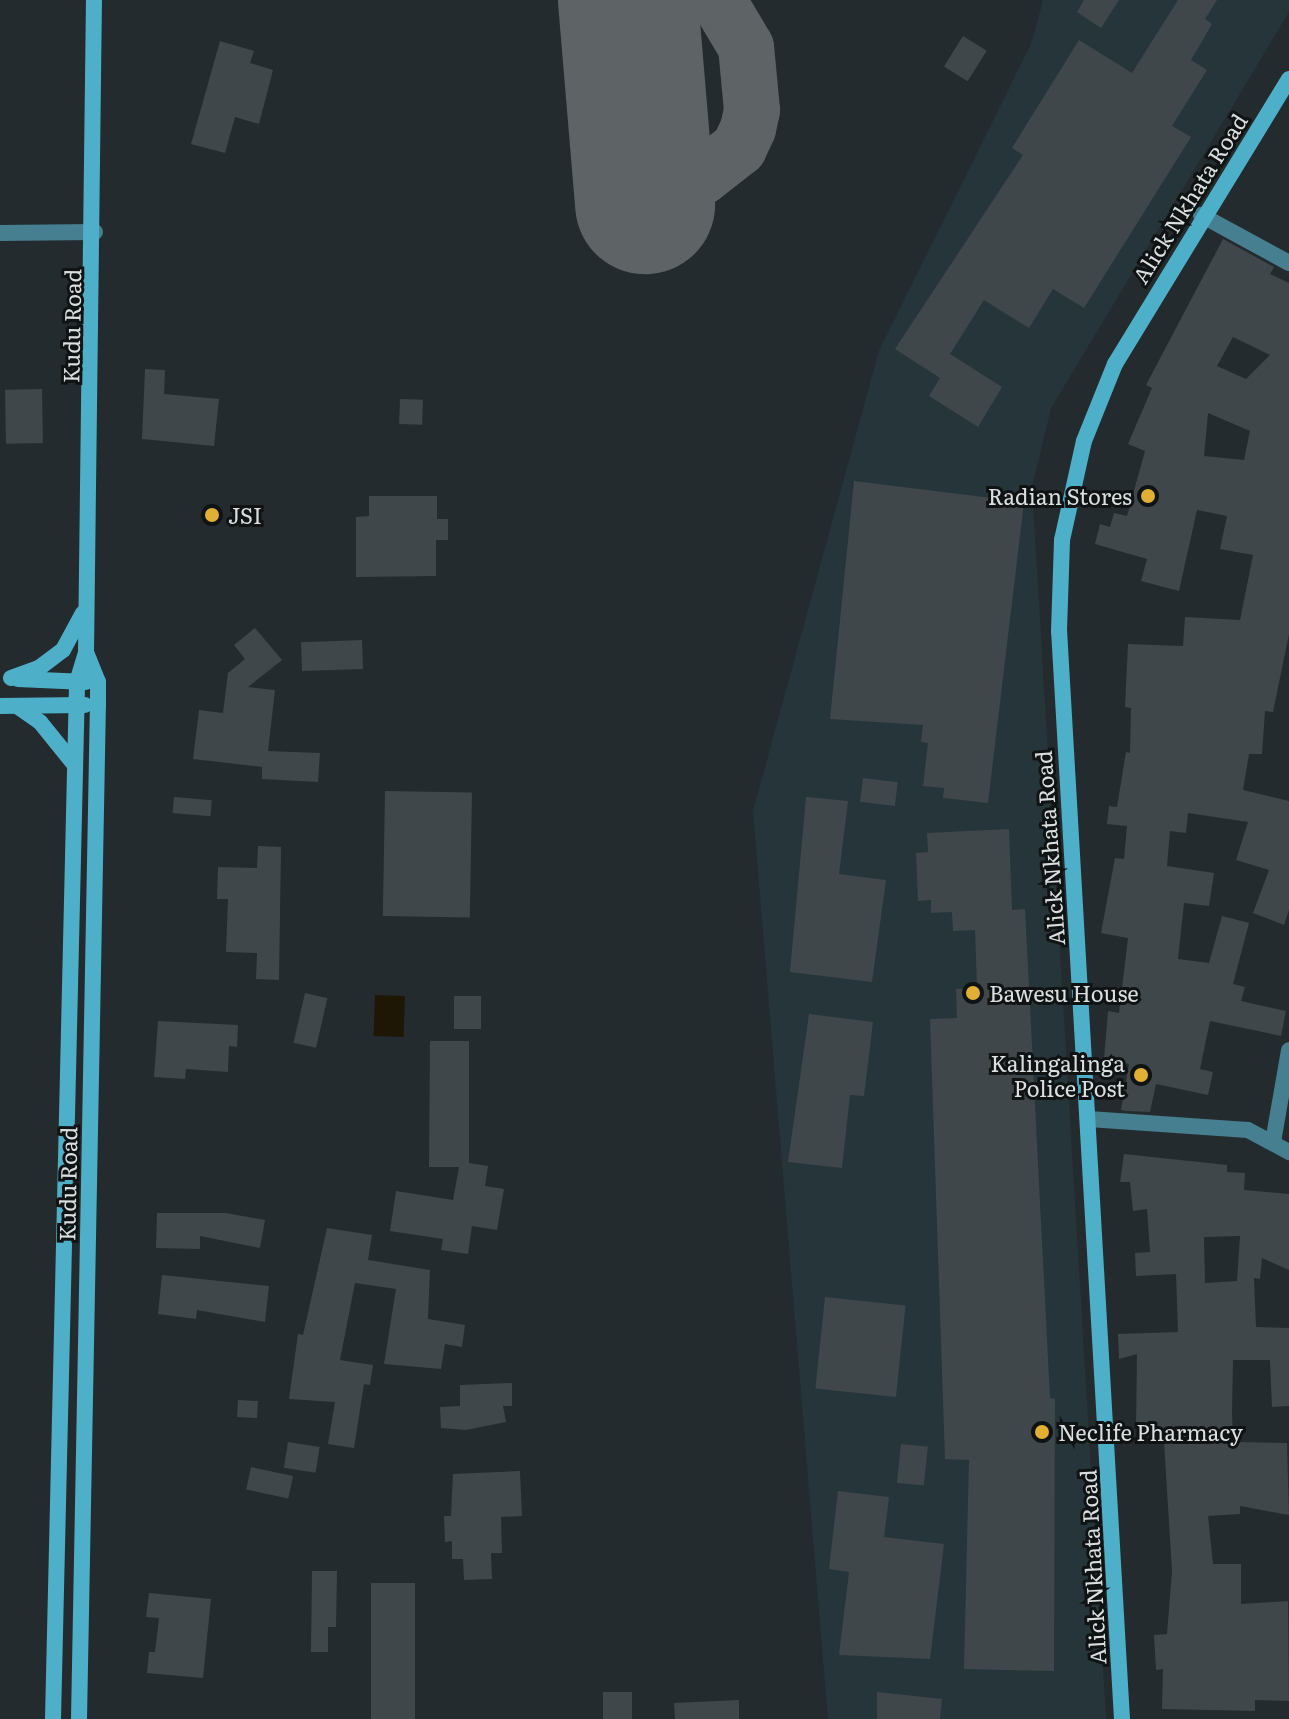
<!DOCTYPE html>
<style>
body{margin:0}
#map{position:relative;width:1289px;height:1719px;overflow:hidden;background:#242b2e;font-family:Literata,serif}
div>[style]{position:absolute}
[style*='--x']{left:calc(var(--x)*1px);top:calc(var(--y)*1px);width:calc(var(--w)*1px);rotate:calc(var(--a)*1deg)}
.built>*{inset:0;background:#263539}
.water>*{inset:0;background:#1f1705;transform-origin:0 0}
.taxiway>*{height:56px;margin:-28px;padding:0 28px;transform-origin:28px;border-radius:28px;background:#5e6466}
.runway>*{height:140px;margin:-70px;padding:0 70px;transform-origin:70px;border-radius:70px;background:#5e6466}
.building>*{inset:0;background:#3f474a;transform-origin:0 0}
.street>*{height:16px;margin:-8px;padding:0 8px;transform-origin:8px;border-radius:8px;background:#467f8f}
.secondary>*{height:16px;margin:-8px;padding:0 8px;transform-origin:8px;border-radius:8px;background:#4eafc9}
.dots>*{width:22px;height:22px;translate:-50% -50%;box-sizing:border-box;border:4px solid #101314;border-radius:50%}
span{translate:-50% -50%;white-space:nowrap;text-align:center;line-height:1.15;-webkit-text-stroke:6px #101314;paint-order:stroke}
.street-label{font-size:22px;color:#dadfe0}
.poi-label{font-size:22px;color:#dadfe0}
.right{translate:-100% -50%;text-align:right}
.left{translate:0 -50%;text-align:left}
</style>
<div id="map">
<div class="built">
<i style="clip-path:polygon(1043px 0,1289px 0,1289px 12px,1051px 408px,1032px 487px,1106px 1719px,828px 1719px,753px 811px,879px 351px,1032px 42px)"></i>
</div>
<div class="water">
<i style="left:375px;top:995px;width:30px;height:41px;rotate:2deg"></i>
</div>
<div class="taxiway">
<i style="--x:643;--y:162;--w:42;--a:21"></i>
<i style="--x:682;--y:177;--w:20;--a:0"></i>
<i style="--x:702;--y:177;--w:47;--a:-38.1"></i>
<i style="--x:739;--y:148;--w:21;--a:-65"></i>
<i style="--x:748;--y:129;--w:19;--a:-78"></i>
<i style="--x:752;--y:110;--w:63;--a:-95.4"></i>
<i style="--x:746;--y:47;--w:55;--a:-120.8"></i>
</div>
<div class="runway">
<i style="--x:628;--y:0;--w:205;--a:85.2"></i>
</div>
<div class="building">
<i style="clip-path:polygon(1084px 0,1119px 0,1101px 28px,1077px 12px)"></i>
<i style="clip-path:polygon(1178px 0,1217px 0,1205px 19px,1212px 24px,1191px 60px,1207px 70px,1172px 126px,1191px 137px,1084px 308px,1053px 289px,1029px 328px,984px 300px,950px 354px,1002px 387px,978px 427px,929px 396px,940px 378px,895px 349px,1023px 155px,1012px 148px,1079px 40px,1132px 73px)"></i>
<i style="left:963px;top:36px;width:28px;height:36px;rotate:32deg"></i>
<i style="clip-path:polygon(220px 41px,254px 51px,250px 63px,273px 70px,259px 124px,235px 117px,225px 153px,191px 144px)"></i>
<i style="clip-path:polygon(evenodd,1223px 239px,1274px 267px,1270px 274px,1289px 283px,1289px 634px,1273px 712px,1265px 711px,1262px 754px,1249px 754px,1243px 790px,1289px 801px,1289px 910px,1284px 925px,1253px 913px,1269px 870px,1236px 860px,1248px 822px,1188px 813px,1186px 833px,1170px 831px,1167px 866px,1214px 873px,1209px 906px,1184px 903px,1178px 959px,1209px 963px,1222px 916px,1249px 923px,1233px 984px,1245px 987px,1241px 1001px,1286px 1011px,1281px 1036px,1210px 1021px,1200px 1069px,1213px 1072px,1208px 1095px,1156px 1084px,1150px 1112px,1127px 1111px,1121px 1110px,1129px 1064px,1104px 1059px,1108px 1011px,1119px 1013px,1128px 938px,1101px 933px,1115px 858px,1124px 859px,1127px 826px,1107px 824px,1109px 806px,1117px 807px,1126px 752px,1130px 753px,1131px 708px,1125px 707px,1128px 644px,1183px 646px,1185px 617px,1240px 620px,1253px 555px,1220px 549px,1227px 516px,1197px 510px,1179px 591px,1141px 581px,1147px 559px,1095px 544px,1100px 524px,1110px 527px,1114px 513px,1127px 516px,1145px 451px,1128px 444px,1152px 388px,1146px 385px,1223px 239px,1233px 337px,1270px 355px,1246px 379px,1217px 366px,1233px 337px,1223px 239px,1208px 413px,1250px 431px,1244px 460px,1204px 456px,1208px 413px)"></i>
<i style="clip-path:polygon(145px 369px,165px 370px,164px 394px,219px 399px,214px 446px,142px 439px)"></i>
<i style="left:42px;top:389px;width:54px;height:37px;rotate:89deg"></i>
<i style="left:400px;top:399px;width:23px;height:25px;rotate:2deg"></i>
<i style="clip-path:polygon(854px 481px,1024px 502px,988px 803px,943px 798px,944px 788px,923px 786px,928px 743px,921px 742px,923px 725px,830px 719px)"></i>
<i style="clip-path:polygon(369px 496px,437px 496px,437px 519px,448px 519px,448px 540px,436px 540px,436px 576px,356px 577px,356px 517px,369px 516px)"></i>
<i style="clip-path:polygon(255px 628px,282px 660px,248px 687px,275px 690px,268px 751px,320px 753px,318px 782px,262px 779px,262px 767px,193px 759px,199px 710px,223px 713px,228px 673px,245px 659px,234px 645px)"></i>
<i style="left:362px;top:640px;width:29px;height:61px;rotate:88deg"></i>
<i style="left:863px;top:778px;width:35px;height:24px;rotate:7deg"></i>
<i style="left:385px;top:791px;width:87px;height:125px;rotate:1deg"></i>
<i style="left:174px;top:797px;width:38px;height:16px;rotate:5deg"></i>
<i style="clip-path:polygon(806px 797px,848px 801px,839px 874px,886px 880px,872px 982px,790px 972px)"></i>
<i style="clip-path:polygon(1009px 829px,1012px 910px,1025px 909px,1050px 1398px,1055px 1399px,1054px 1671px,964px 1669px,969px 1460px,945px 1459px,930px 1019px,957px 1018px,956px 989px,977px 988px,975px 930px,953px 931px,952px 912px,931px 913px,931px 900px,918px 901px,916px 853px,928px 852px,927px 833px)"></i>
<i style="clip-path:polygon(258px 846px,281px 847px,279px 980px,256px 979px,257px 953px,226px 952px,228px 899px,217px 899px,218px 867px,257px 868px)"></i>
<i style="left:305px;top:993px;width:23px;height:51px;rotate:13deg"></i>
<i style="left:454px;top:996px;width:27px;height:33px"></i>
<i style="clip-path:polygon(809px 1014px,873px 1022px,864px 1096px,850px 1095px,842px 1168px,788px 1162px)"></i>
<i style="clip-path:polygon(158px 1021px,238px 1025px,237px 1047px,229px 1046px,228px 1072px,186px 1069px,185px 1079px,154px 1077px)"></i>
<i style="clip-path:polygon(430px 1041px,469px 1041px,469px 1163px,488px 1166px,485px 1186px,504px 1189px,497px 1230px,472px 1226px,468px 1254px,441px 1250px,443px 1239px,390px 1231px,396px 1191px,453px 1200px,459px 1167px,429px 1167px)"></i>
<i style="clip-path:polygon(evenodd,1124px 1154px,1227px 1165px,1227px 1172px,1245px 1173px,1244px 1190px,1289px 1194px,1289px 1270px,1262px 1258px,1260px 1279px,1254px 1278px,1256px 1327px,1289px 1328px,1289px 1406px,1272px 1407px,1270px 1360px,1233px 1360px,1232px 1413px,1233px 1442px,1287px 1443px,1289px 1515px,1240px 1506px,1240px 1514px,1208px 1516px,1213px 1564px,1241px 1564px,1241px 1604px,1288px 1601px,1289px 1701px,1255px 1700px,1255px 1711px,1162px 1709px,1163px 1669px,1156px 1670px,1154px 1635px,1167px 1634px,1172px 1571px,1164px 1442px,1159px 1442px,1159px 1426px,1136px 1426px,1137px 1354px,1119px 1359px,1118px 1334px,1178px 1332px,1176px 1274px,1136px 1276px,1135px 1253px,1150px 1252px,1147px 1209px,1133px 1211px,1130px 1182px,1120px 1182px,1124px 1154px,1240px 1236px,1237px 1281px,1205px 1283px,1204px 1237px,1240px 1236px)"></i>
<i style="clip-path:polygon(157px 1213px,226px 1213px,265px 1220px,260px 1248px,200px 1236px,200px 1249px,156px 1248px)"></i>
<i style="clip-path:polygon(327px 1228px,372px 1235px,368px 1260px,430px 1270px,428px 1319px,465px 1325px,462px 1347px,445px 1344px,441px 1369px,384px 1364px,396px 1289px,355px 1283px,340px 1360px,373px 1365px,370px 1385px,364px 1384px,354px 1448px,328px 1444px,335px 1402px,289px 1399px,298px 1334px,303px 1335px)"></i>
<i style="clip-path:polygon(162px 1275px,269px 1286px,265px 1322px,197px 1310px,196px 1319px,158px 1314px)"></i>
<i style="left:825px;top:1297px;width:81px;height:92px;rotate:6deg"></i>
<i style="clip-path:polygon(512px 1383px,512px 1406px,503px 1406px,506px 1422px,466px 1430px,441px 1428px,440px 1407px,460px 1406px,460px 1385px)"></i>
<i style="left:238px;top:1400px;width:20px;height:17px;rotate:3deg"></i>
<i style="left:288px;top:1442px;width:32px;height:26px;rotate:9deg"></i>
<i style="left:901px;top:1444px;width:27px;height:39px;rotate:6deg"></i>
<i style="left:251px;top:1467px;width:43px;height:23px;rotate:12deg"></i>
<i style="clip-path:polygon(520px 1471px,522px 1516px,501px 1517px,502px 1553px,491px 1553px,492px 1579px,464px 1580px,463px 1559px,452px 1559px,452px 1541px,445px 1542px,444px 1516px,451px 1516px,453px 1474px)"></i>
<i style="clip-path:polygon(838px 1491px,889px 1497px,884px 1537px,944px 1544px,930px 1659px,839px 1655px,849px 1572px,829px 1569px)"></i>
<i style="clip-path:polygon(312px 1571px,337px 1571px,336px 1627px,328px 1627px,328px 1652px,311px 1652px)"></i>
<i style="left:371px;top:1583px;width:44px;height:136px"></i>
<i style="clip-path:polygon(149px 1593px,211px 1599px,203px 1678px,147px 1673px,149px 1652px,155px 1652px,159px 1618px,146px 1617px)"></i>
<i style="left:603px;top:1692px;width:29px;height:27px"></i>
<i style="clip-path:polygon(877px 1692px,942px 1699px,940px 1719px,877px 1719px)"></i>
<i style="clip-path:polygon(739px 1700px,739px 1719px,675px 1719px,674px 1703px)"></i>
</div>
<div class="street">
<i style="--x:1201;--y:215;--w:100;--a:28.6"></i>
<i style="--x:0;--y:233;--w:95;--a:-0.6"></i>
<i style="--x:1089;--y:1119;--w:159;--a:4"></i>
<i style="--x:1248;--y:1130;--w:47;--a:28.2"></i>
<i style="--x:1273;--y:1142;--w:93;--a:-80.1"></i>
</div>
<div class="secondary">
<i style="--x:11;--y:678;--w:30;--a:-20"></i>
<i style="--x:39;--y:668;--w:30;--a:-37"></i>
<i style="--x:63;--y:650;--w:42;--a:-61.6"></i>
<i style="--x:18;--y:679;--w:68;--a:2.5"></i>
<i style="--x:0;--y:706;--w:85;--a:-0.7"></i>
<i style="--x:17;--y:706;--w:28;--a:35"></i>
<i style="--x:40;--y:722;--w:54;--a:51"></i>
<i style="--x:53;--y:1719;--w:1037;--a:-88.67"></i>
<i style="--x:77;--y:682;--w:31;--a:-73"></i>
<i style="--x:86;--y:652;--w:652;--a:-89.3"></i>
<i style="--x:79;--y:1719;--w:1014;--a:-88.93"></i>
<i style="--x:98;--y:705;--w:23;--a:-90"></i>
<i style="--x:98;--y:682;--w:32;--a:-112"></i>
<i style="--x:1122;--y:1719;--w:1090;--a:-93.31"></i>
<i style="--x:1059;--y:631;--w:91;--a:-88.1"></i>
<i style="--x:1062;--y:540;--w:101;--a:-77.5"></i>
<i style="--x:1084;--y:441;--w:83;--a:-68.1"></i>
<i style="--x:1115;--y:364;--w:334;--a:-58.6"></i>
</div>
<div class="dots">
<i style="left:1148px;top:496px;background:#e0b034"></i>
<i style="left:212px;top:515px;background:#e0b034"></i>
<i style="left:973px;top:993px;background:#e0b034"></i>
<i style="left:1141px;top:1075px;background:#e0b034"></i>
<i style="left:1042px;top:1432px;background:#e0b034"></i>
</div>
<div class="street-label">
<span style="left:1189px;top:198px;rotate:-58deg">Alick Nkhata Road</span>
<span style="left:71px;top:326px;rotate:-89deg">Kudu Road</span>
<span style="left:1049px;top:848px;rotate:-94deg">Alick Nkhata Road</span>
<span style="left:67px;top:1184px;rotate:-89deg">Kudu Road</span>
<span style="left:1092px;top:1567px;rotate:-93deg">Alick Nkhata Road</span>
</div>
<div class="poi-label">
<span class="right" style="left:1132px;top:496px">Radian Stores</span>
<span class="left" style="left:228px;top:515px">JSI</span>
<span class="left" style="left:989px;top:993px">Bawesu House</span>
<span class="right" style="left:1125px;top:1075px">Kalingalinga<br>Police Post</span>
<span class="left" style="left:1058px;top:1432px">Neclife Pharmacy</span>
</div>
</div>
